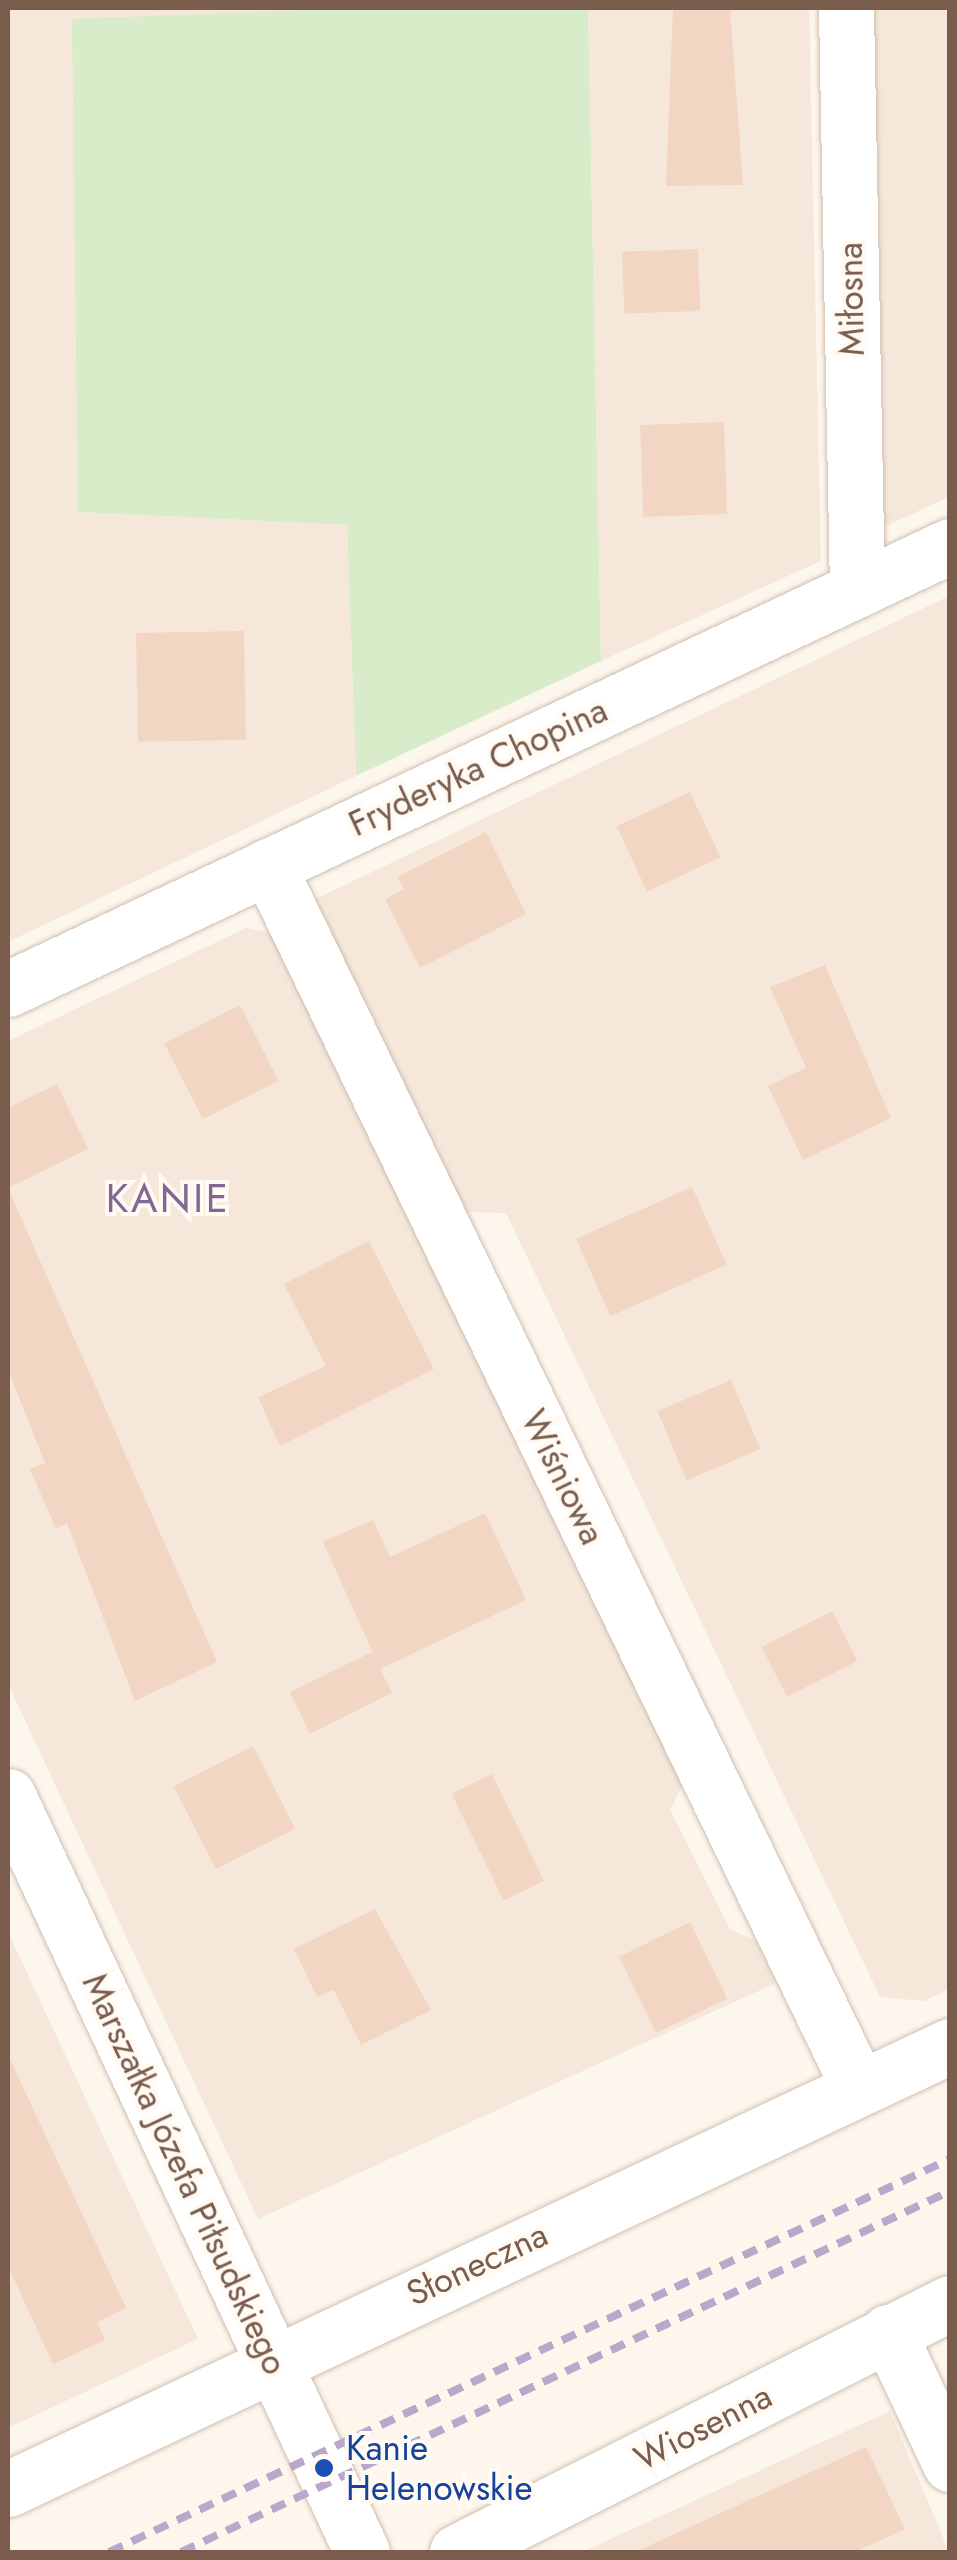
<!DOCTYPE html>
<meta charset="utf-8">
<style>
body{margin:0}
#map{position:relative;width:957px;height:2560px;overflow:hidden;background:#fdf6ec;font-family:Jost,sans-serif}
div>[style]{position:absolute}
[style*='--x']{left:calc(var(--x)*1px);top:calc(var(--y)*1px);width:calc(var(--w)*1px);rotate:calc(var(--a)*1deg)}
.residential>*{inset:0;background:#f5e8da}
.green>*{inset:0;background:#d8ecc9}
.building>*{inset:0;background:#f3d5c3;transform-origin:0 0}
.roads{filter:drop-shadow(0 0 2px #d1beb0) drop-shadow(0 0 2px #d1beb0)}
.minor>*{height:55px;margin:-27.5px;padding:0 27.5px;transform-origin:27.5px;border-radius:27.5px;background:#fff}
.rail>*{height:8px;margin-top:-4px;transform-origin:0;background:repeating-linear-gradient(90deg,#b9a8c9 0 15px,transparent 0 25px)}
.dots>*{width:28px;height:28px;translate:-50% -50%;box-sizing:border-box;border:5px solid #fffaf3;border-radius:50%}
span{translate:-50% -50%;white-space:nowrap;text-align:center;line-height:1.15;-webkit-text-stroke:8px #fffaf3;paint-order:stroke}
.street-label{font-size:35px;color:#7a5c4d}
.transit-label{font-size:35px;color:#164399}
.left{translate:0 -50%;text-align:left}
.quarter-label{font-size:40px;color:#846695;letter-spacing:2.5px}
.frame{position:absolute;inset:0;border:10px solid #7a5c4d;pointer-events:none}
</style>
<div id="map">
<div class="residential">
<i style="clip-path:polygon(8px 8px,306px 8px,79px 512px,347px 525px,356px 776px,8px 942px)"></i>
<i style="clip-path:polygon(588px 8px,809px 8px,821px 561px,601px 661px)"></i>
<i style="clip-path:polygon(862px 8px,950px 8px,949px 497px,869px 534px)"></i>
<i style="clip-path:polygon(949px 596px,949px 1989px,924px 2001px,880px 1997px,506px 1213px,461px 1212px,309px 902px)"></i>
<i style="clip-path:polygon(246px 928px,276px 934px,683px 1785px,670px 1810px,730px 1929px,756px 1941px,776px 1983px,258px 2219px,8px 1684px,8px 1041px)"></i>
<i style="clip-path:polygon(8px 1932px,198px 2339px,8px 2428px)"></i>
<i style="clip-path:polygon(890px 2411px,949px 2552px,582px 2552px)"></i>
</div>
<div class="green">
<i style="clip-path:polygon(362px 8px,588px 8px,601px 661px,356px 776px,347px 525px,78px 512px,72px 19px)"></i>
</div>
<div class="building">
<i style="clip-path:polygon(673px 8px,730px 8px,743px 185px,666px 186px)"></i>
<i style="left:698px;top:249px;width:62px;height:76px;rotate:88deg"></i>
<i style="left:724px;top:422px;width:92px;height:84px;rotate:88deg"></i>
<i style="left:244px;top:631px;width:109px;height:108px;rotate:89deg"></i>
<i style="left:690px;top:792px;width:72px;height:81px;rotate:65deg"></i>
<i style="clip-path:polygon(486px 832px,526px 914px,420px 968px,385px 899px,404px 889px,397px 877px)"></i>
<i style="clip-path:polygon(825px 965px,891px 1118px,803px 1160px,768px 1086px,806px 1068px,770px 987px)"></i>
<i style="left:240px;top:1005px;width:85px;height:85px;rotate:63deg"></i>
<i style="clip-path:polygon(57px 1084px,88px 1149px,8px 1188px,217px 1662px,135px 1701px,67px 1523px,56px 1529px,30px 1469px,45px 1463px,8px 1370px,8px 1108px)"></i>
<i style="left:692px;top:1187px;width:85px;height:127px;rotate:66deg"></i>
<i style="clip-path:polygon(369px 1241px,434px 1369px,280px 1446px,258px 1397px,326px 1366px,284px 1284px)"></i>
<i style="left:731px;top:1380px;width:75px;height:80px;rotate:67deg"></i>
<i style="clip-path:polygon(485px 1513px,526px 1600px,380px 1669px,392px 1693px,310px 1734px,290px 1692px,372px 1652px,378px 1664px,323px 1542px,373px 1520px,390px 1557px)"></i>
<i style="left:832px;top:1611px;width:56px;height:79px;rotate:63deg"></i>
<i style="left:253px;top:1746px;width:93px;height:89px;rotate:63deg"></i>
<i style="left:492px;top:1774px;width:119px;height:45px;rotate:64deg"></i>
<i style="clip-path:polygon(375px 1909px,431px 2010px,361px 2045px,334px 1990px,317px 1997px,294px 1949px)"></i>
<i style="left:690px;top:1922px;width:85px;height:79px;rotate:64deg"></i>
<i style="clip-path:polygon(8px 2055px,126px 2308px,97px 2322px,105px 2340px,53px 2364px,8px 2266px)"></i>
<i style="clip-path:polygon(866px 2447px,905px 2529px,855px 2552px,635px 2552px)"></i>
</div>
<div class="roads">
<div class="minor">
<i style="--x:846;--y:8;--w:582;--a:88.92"></i>
<i style="--x:268;--y:866;--w:1357;--a:64.19"></i>
<i style="--x:8;--y:989;--w:1041;--a:-25.19"></i>
<i style="--x:8;--y:1796;--w:835;--a:64.91"></i>
<i style="--x:888;--y:2332;--w:146;--a:64.8"></i>
<i style="--x:8;--y:2489;--w:1041;--a:-25.19"></i>
<i style="--x:457;--y:2552;--w:552;--a:-26.8"></i>
</div>
</div>
<div class="rail">
<i style="--x:109;--y:2552;--w:928;--a:-25.05"></i>
<i style="--x:181;--y:2552;--w:850;--a:-25.15"></i>
</div>
<div class="dots">
<i style="left:324px;top:2468px;background:#1a4fb4"></i>
</div>
<div class="street-label">
<span style="left:851px;top:299px;rotate:-91deg">Miłosna</span>
<span style="left:478px;top:767px;rotate:-25deg">Fryderyka Chopina</span>
<span style="left:563px;top:1477px;rotate:64deg">Wiśniowa</span>
<span style="left:185px;top:2174px;rotate:65deg">Marszałka Józefa Piłsudskiego</span>
<span style="left:477px;top:2264px;rotate:-25deg">Słoneczna</span>
<span style="left:703px;top:2427px;rotate:-27deg">Wiosenna</span>
</div>
<div class="transit-label">
<span class="left" style="left:346px;top:2468px">Kanie<br>Helenowskie</span>
</div>
<div class="quarter-label">
<span style="left:168px;top:1198px">KANIE</span>
</div>
<div class="frame"></div>
</div>
